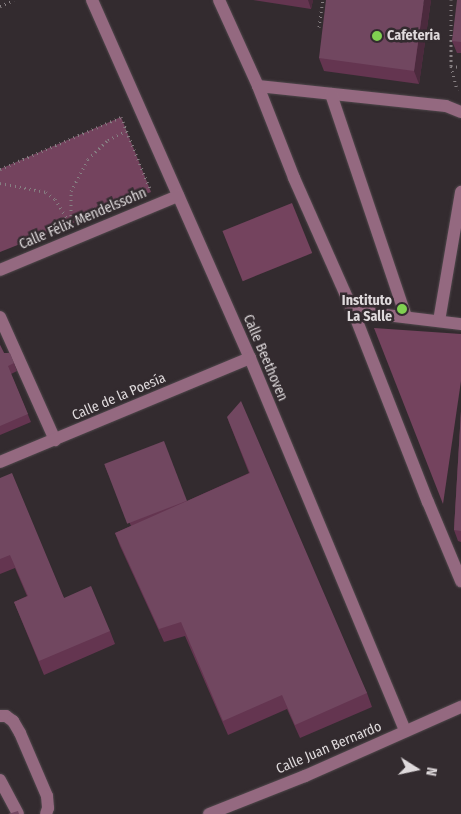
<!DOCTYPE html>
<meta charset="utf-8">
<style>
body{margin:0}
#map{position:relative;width:461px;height:814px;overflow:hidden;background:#332b2f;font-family:"Fira Sans Condensed",sans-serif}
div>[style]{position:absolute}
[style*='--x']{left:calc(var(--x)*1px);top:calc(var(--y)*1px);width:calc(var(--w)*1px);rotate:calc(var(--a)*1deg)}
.green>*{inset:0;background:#74435e;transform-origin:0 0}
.path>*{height:3px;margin-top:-1.5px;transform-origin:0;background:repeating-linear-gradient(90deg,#867f82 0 1px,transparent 0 5px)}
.roads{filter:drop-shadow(0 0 1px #4f474b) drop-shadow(0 0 1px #4f474b)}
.minor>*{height:12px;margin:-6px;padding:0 6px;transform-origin:6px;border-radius:6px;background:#946980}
.wall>*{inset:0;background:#643550}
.shaded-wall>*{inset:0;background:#4b2a3d}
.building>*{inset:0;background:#714760;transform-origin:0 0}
.dots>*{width:14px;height:14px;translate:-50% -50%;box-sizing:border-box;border:2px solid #332b2f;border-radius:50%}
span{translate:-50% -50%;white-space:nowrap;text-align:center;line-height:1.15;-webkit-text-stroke:5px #332b2f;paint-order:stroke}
.poi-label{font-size:14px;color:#dfdadc;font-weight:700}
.left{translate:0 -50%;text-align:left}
.right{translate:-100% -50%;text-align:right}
.street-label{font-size:14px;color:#dfdadc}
.north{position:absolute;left:391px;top:744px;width:50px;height:50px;-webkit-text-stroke:4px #332b2f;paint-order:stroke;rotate:100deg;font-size:14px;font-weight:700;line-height:20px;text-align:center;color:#dfdadc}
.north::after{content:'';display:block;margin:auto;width:18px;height:22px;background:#dfdadc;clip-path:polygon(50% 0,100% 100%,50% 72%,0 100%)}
</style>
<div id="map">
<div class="green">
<i style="clip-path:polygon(121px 117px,151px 192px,0 252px,0 169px)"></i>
<i style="left:292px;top:203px;width:54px;height:75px;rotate:68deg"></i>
<i style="clip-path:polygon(374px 328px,461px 334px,461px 381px,443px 504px)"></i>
</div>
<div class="path">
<i style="--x:451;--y:0;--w:66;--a:90"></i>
<i style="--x:451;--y:66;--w:10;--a:6"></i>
<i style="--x:0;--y:6;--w:15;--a:-23"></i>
<i style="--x:319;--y:27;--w:27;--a:-82"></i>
<i style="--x:451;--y:66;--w:25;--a:76"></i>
<i style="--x:0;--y:169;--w:132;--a:-23.3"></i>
<i style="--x:121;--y:117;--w:78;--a:68.1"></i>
<i style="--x:0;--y:183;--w:47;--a:11.1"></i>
<i style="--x:46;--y:192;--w:11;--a:38"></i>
<i style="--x:55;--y:199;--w:26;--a:58"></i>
<i style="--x:71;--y:221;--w:30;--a:-90"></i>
<i style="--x:71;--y:191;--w:36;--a:-62"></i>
<i style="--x:88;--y:159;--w:28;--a:-44"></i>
<i style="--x:108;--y:140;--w:20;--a:-27"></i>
</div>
<div class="roads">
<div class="minor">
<i style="--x:92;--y:0;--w:391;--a:66.2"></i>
<i style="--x:250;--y:358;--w:404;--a:67.4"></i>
<i style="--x:219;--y:0;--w:94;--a:65.6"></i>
<i style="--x:258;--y:86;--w:99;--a:68.6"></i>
<i style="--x:294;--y:178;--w:145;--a:66.1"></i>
<i style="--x:353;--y:311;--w:205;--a:68.6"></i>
<i style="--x:428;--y:502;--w:86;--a:67.3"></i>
<i style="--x:258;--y:86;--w:189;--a:6.1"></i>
<i style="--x:446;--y:106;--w:16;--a:22"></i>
<i style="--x:331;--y:94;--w:235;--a:71.4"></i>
<i style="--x:0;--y:270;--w:193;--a:-22.6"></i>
<i style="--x:353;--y:311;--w:109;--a:6.9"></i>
<i style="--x:0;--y:317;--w:135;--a:65.9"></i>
<i style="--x:439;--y:321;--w:131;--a:-80.3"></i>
<i style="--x:0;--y:462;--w:271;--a:-22.6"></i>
<i style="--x:0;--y:716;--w:6;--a:0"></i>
<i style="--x:6;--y:716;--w:9;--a:36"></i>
<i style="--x:13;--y:721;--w:14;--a:60"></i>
<i style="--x:20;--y:733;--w:69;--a:66.8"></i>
<i style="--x:47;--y:796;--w:12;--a:85"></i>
<i style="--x:48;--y:808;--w:6;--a:108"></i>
<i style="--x:0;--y:780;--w:38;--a:62"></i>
<i style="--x:209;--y:814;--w:103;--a:-21.6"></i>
<i style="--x:305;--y:776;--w:171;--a:-23.9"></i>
</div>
</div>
<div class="wall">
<i style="clip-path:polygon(253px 0,313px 0,311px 9px)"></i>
<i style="clip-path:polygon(431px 0,419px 84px,324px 71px,319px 58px)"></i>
<i style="clip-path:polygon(461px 0,461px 53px,457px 53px,452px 41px)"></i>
<i style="clip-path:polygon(0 345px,4px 353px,14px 363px,17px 371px,11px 374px,31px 422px,0 435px)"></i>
<i style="clip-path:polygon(461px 411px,461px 542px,458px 541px,454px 530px)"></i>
<i style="clip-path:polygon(227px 417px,367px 693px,372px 707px,300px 738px,287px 709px,228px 735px,185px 636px,164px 642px,120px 546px,115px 533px,131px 526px,105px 466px,187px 501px,249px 473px)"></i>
<i style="clip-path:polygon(0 478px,64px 598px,110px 631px,115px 644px,44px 675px,14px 602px,27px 596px,15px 568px,0 574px)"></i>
</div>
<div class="shaded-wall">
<i style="clip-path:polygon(308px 0,313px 0,311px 9px)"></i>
<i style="clip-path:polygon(424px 0,431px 0,419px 84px,414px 71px)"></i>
</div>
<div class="building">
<i style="clip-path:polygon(326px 0,424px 0,414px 71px,319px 58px)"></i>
<i style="clip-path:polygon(457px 0,461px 0,461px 42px,452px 41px)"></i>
<i style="clip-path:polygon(0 345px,4px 353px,10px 353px,14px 363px,8px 366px,28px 414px,0 426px)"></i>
<i style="clip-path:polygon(241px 401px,367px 693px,295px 725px,282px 695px,223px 721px,181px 622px,159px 629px,115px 533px,250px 473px,227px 417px)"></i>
<i style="clip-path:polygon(461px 411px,461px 531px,454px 530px)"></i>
<i style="left:164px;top:441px;width:64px;height:64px;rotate:69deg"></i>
<i style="clip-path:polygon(12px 473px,64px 598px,91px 586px,110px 631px,39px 661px,14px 602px,28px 596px,10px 555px,0 559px,0 478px)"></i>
<i style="clip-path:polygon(18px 811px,19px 814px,8px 814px)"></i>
</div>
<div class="dots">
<i style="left:377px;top:36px;background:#80d051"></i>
<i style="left:402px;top:309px;background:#80d051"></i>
</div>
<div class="poi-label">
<span class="left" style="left:387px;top:36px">Cafeteria</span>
<span class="right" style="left:392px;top:309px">Instituto<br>La Salle</span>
</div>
<div class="street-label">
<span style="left:83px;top:219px;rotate:-23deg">Calle Félix Mendelssohn</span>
<span style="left:265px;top:358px;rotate:67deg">Calle Beethoven</span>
<span style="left:119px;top:397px;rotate:-23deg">Calle de la Poesía</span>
<span style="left:329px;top:748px;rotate:-23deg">Calle Juan Bernardo</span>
</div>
<div class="north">N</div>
</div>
